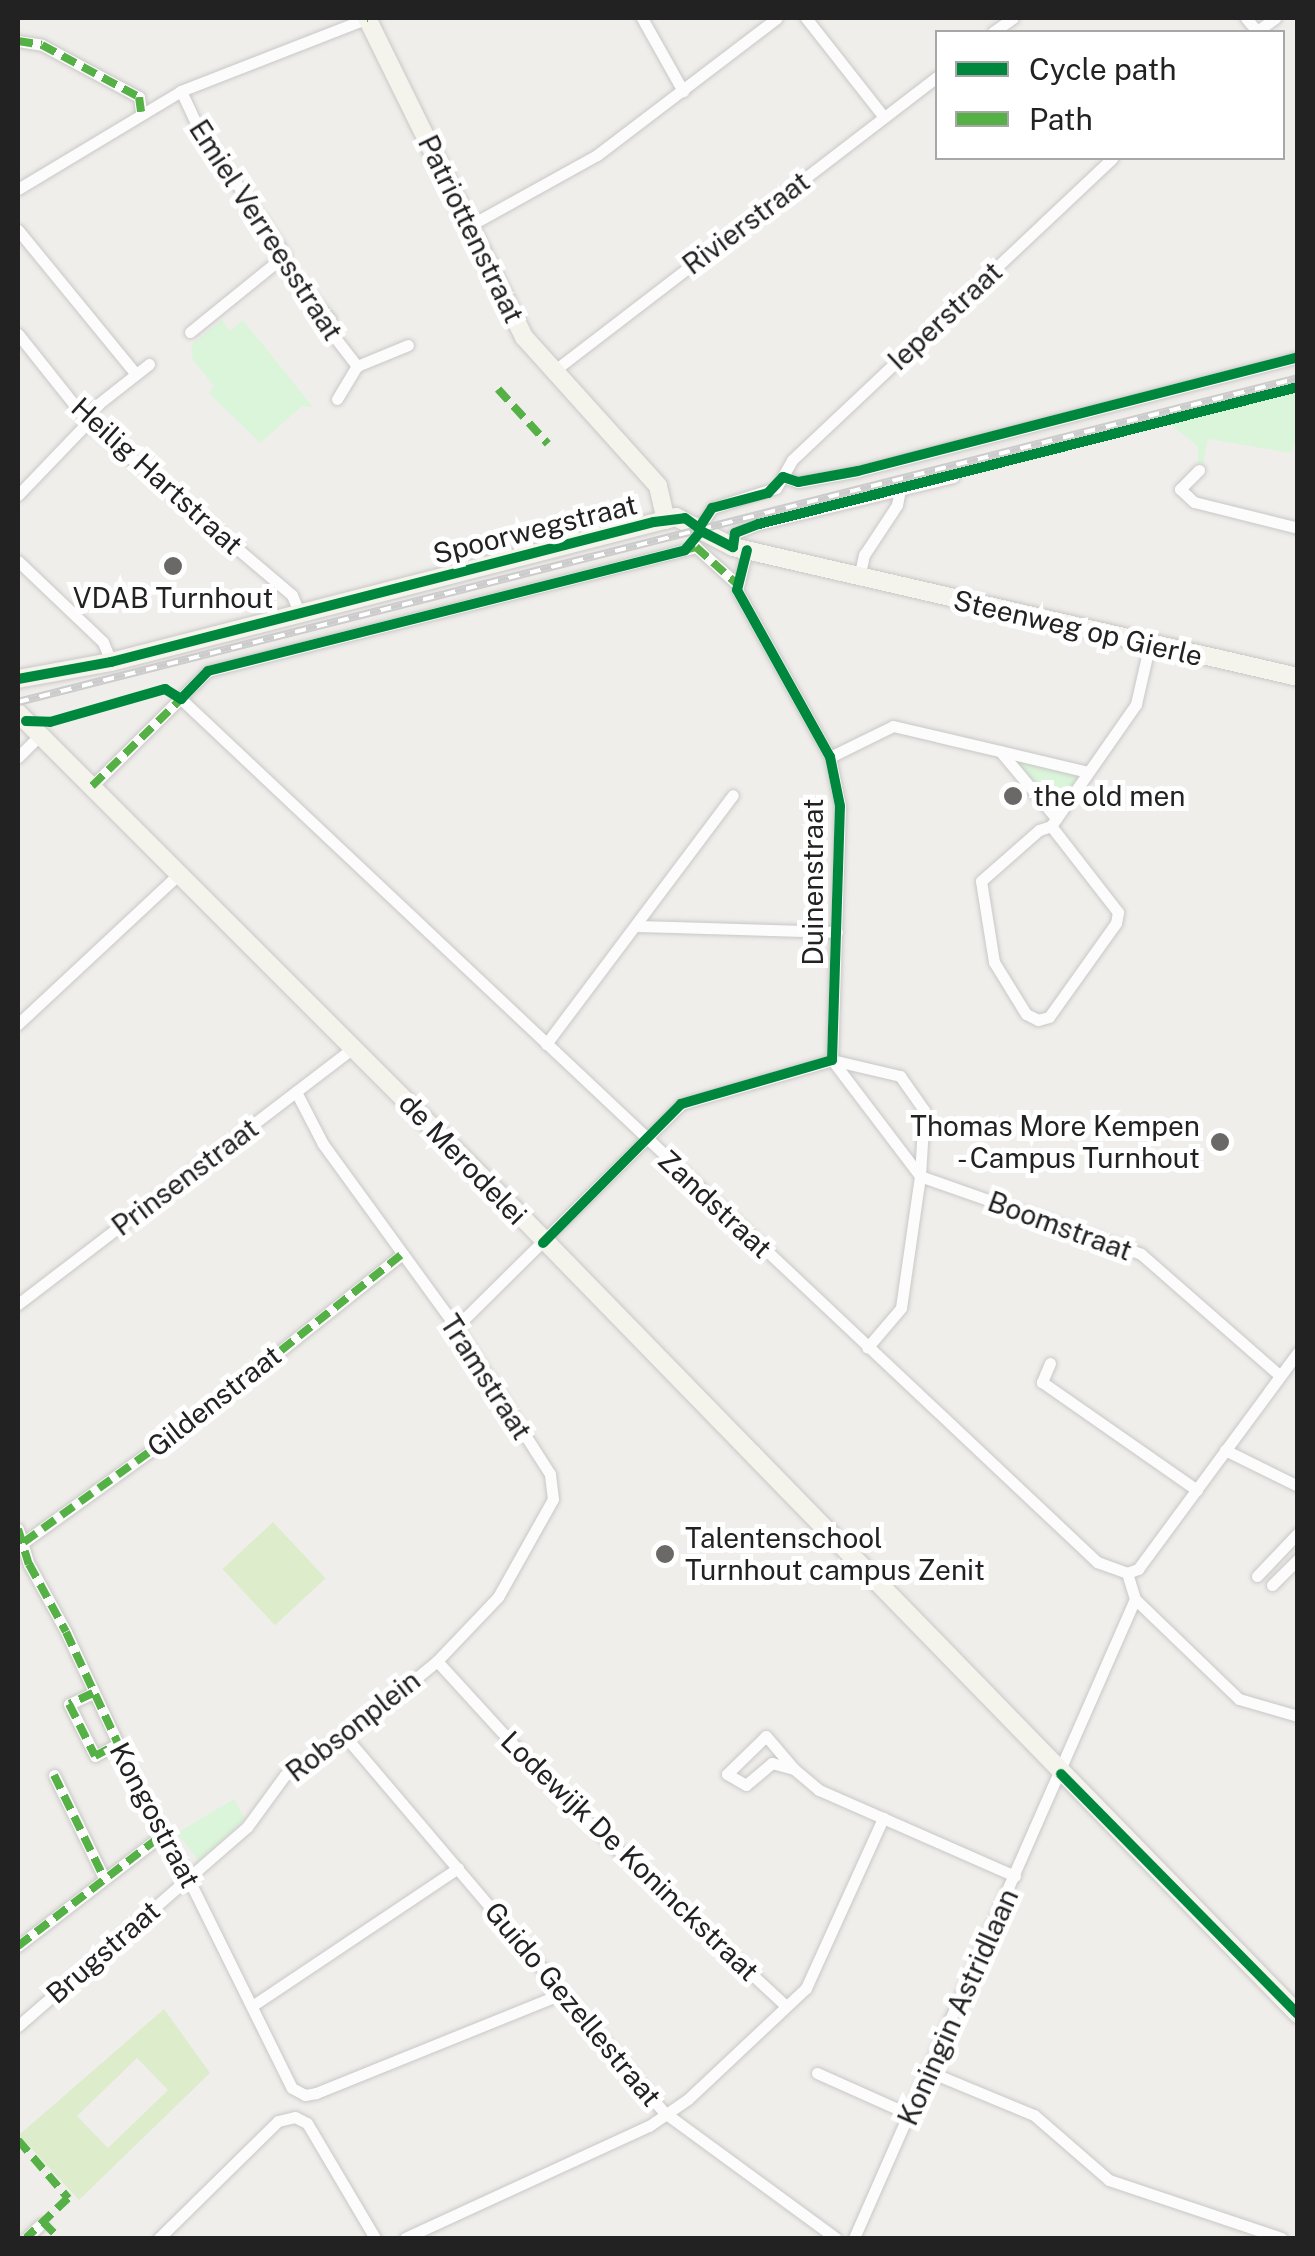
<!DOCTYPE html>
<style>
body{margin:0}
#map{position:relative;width:1315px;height:2256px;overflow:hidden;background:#f0eeeb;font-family:"Public Sans",sans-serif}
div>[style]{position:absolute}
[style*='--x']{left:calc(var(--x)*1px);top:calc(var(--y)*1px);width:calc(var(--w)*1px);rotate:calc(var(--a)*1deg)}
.grass>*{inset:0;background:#ddeccb;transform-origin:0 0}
.park>*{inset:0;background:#daf5da}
.roads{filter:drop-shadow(0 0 2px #c9c8c7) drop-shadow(0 0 2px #c9c8c7)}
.street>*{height:11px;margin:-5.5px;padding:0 5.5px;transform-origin:5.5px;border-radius:5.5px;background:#fdfcfc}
.secondary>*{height:18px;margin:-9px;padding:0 9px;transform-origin:9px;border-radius:9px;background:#f4f4ed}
.rail>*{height:8px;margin-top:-4px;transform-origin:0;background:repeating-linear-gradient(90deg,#fff 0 11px,#ccc 0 22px);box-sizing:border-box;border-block:2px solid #ccc}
.quiet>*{height:8px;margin-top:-4px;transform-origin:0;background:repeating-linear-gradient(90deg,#55b145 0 15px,transparent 0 23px)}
.cycleway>*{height:10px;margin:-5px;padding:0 5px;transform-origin:5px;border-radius:5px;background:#00873e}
.dots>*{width:28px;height:28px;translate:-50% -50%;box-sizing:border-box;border:5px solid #fff;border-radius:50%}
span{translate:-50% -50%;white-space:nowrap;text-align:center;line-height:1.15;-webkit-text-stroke:10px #fff;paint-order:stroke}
.street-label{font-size:28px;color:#222}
.poi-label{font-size:28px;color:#222}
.left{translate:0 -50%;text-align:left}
.right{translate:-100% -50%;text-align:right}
.frame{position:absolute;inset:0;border:20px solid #222;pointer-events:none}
.legend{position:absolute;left:935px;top:30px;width:350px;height:130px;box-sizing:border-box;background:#fff;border:2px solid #a7a7a7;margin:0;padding:12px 18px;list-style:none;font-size:30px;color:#222}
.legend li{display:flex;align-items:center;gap:20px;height:50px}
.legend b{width:50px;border:2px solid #a7a7a7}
</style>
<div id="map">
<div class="grass">
<i style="left:273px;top:1522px;width:77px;height:69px;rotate:47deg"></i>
<i style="clip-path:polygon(evenodd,164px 2009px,210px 2073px,79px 2200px,19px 2135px,164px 2009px,137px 2058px,168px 2090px,108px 2148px,77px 2116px,137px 2058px)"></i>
</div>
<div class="park">
<i style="clip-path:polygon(222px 320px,230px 331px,243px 320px,313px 407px,302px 406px,260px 443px,209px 393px,214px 386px,193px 360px,191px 345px)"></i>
<i style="clip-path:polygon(1297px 391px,1297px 432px,1292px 453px,1208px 439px,1203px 464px,1198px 463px,1198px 447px,1168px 422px)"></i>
<i style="clip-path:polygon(1010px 757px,1085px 773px,1056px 812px)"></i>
<i style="clip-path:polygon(234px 1799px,245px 1819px,199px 1861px,177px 1833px)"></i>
</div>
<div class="roads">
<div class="street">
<i style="--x:642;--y:18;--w:84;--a:60.7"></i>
<i style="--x:806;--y:18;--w:126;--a:51.8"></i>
<i style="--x:1246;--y:18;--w:17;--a:50"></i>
<i style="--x:993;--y:32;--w:24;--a:-35"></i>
<i style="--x:1256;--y:32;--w:24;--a:-36"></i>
<i style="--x:18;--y:41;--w:24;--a:9"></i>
<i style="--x:42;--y:45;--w:110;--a:28.2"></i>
<i style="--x:139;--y:97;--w:15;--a:82"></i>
<i style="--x:181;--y:91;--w:40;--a:65"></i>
<i style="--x:198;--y:127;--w:155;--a:55.8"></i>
<i style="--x:285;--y:255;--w:8;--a:140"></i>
<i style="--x:279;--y:260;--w:78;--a:49.2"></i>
<i style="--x:330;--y:319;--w:8;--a:120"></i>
<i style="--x:326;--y:326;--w:51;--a:52.2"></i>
<i style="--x:357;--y:366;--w:55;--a:-22.4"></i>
<i style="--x:18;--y:189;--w:190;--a:-31"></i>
<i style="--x:181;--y:91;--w:201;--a:-21.3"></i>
<i style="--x:469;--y:226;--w:146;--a:-29"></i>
<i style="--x:597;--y:155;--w:226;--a:-37.3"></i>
<i style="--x:18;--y:230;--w:186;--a:50.7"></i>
<i style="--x:190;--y:332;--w:114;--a:-39"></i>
<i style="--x:18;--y:334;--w:112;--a:51.5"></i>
<i style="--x:88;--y:422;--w:267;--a:40.3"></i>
<i style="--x:292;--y:595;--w:18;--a:68"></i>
<i style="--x:555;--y:370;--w:483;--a:-37.5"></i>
<i style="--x:337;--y:399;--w:39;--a:-59"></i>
<i style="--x:83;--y:416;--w:84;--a:-38.2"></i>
<i style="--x:1199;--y:470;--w:27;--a:135"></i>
<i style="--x:1180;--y:489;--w:19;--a:43"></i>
<i style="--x:1194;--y:502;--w:107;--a:14"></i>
<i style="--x:783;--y:477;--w:16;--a:18"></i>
<i style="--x:798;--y:482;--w:61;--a:-10.4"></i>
<i style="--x:858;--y:471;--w:455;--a:-14.5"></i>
<i style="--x:18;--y:495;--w:101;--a:-46.2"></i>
<i style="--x:699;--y:528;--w:24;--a:-57"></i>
<i style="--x:712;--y:508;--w:67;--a:-17.4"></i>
<i style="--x:776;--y:488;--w:32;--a:-60"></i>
<i style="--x:792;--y:460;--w:440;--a:-43.3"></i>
<i style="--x:733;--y:547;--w:14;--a:-82"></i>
<i style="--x:735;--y:533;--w:26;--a:-21"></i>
<i style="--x:759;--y:524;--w:200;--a:-13.6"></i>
<i style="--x:747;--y:550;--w:41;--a:104"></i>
<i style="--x:737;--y:590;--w:191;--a:60.9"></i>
<i style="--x:830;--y:757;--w:50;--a:78.5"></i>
<i style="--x:840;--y:806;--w:254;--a:91.8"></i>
<i style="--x:18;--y:561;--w:117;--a:43.6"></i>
<i style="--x:103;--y:642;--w:22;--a:68"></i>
<i style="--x:859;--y:578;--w:24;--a:-78"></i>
<i style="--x:864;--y:555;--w:60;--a:-56.6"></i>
<i style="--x:897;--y:505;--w:15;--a:-79"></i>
<i style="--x:181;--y:699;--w:1259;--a:43.29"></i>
<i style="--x:1097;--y:1562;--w:32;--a:20"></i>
<i style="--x:1000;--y:751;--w:90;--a:13.4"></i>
<i style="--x:18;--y:757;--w:31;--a:-45"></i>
<i style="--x:830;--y:757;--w:70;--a:-26.2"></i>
<i style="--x:893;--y:726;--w:110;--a:13.2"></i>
<i style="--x:1000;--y:751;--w:87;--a:50.1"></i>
<i style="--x:92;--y:786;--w:163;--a:-44.8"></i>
<i style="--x:208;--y:671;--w:504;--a:-14.26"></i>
<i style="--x:696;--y:547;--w:55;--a:42.1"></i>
<i style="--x:1051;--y:826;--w:109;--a:52.1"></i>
<i style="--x:1118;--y:912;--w:11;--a:100"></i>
<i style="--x:1116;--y:923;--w:115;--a:125.5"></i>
<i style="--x:1049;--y:1017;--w:11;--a:165"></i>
<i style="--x:1038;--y:1020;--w:13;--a:-153"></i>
<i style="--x:1026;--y:1014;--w:61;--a:-121.6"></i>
<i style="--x:994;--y:962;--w:82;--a:-99.1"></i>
<i style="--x:981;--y:881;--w:77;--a:-41.3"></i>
<i style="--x:1039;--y:830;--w:13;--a:-18"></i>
<i style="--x:1051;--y:826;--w:149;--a:-55.1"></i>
<i style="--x:1136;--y:704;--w:63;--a:-77.1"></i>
<i style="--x:637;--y:926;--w:200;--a:1.7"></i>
<i style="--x:18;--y:1024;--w:219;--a:-43"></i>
<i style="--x:546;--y:1044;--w:311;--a:-53.1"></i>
<i style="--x:832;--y:1060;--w:146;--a:52.8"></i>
<i style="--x:920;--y:1176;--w:234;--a:19.4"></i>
<i style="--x:1141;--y:1254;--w:184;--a:41.2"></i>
<i style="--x:18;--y:1304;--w:420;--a:-37.4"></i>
<i style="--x:456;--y:1327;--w:317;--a:-44.7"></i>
<i style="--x:681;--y:1104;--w:157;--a:-16.2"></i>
<i style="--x:832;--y:1060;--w:70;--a:13.2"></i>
<i style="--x:900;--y:1076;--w:42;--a:54.8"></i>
<i style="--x:924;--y:1110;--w:66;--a:93.5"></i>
<i style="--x:920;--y:1176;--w:133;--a:98.2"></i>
<i style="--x:901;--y:1308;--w:52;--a:130.4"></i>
<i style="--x:1050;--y:1363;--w:21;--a:113"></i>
<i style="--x:1042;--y:1382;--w:189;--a:34.9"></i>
<i style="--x:1225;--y:1450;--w:81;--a:26.3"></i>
<i style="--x:18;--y:1529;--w:37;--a:73"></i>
<i style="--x:29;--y:1564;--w:77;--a:61.4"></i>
<i style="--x:66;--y:1632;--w:232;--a:65"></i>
<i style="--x:164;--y:1842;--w:43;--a:56.3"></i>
<i style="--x:188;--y:1878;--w:234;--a:63.7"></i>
<i style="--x:292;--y:2088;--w:15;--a:28"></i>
<i style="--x:305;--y:2095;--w:11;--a:-10"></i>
<i style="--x:316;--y:2093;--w:266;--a:-22"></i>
<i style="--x:24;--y:1542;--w:206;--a:-35.7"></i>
<i style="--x:191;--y:1422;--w:268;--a:-38.5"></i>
<i style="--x:1257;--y:1576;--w:59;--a:-46.4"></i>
<i style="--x:1272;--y:1585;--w:37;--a:-45"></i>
<i style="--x:1135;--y:1599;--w:144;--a:43.9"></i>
<i style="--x:1239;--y:1699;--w:61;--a:16.1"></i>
<i style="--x:437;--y:1661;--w:184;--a:47.6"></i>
<i style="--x:561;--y:1797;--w:306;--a:42.9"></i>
<i style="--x:93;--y:1693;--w:26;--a:155"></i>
<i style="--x:69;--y:1704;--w:58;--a:63.4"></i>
<i style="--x:95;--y:1756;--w:26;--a:-28"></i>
<i style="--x:344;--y:1735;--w:496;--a:49.7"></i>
<i style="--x:665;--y:2113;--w:212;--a:36.2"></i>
<i style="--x:794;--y:1769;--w:23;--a:-165"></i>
<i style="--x:772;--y:1763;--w:34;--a:140"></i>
<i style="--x:746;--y:1785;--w:22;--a:-150"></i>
<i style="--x:727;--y:1774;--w:54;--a:-44.3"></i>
<i style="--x:766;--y:1736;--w:43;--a:49.7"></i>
<i style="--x:794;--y:1769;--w:33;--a:40"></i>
<i style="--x:819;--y:1790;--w:214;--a:23.7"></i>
<i style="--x:54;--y:1775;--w:114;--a:64.1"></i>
<i style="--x:18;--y:1946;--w:182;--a:-37.6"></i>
<i style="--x:252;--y:2006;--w:248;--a:-33.8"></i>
<i style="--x:18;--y:2026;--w:303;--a:-41"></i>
<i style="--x:247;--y:1827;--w:64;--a:-53.8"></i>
<i style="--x:285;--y:1775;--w:83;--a:-33.7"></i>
<i style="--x:354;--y:1729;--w:107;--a:-39.3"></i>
<i style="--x:437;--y:1661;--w:88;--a:-46.4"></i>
<i style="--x:498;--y:1597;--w:112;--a:-60.7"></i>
<i style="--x:553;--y:1499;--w:25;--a:-97"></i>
<i style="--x:550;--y:1474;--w:174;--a:-122.6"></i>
<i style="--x:456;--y:1327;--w:226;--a:-126"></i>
<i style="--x:323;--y:1144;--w:59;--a:-117.4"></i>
<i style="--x:930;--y:2072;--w:113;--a:22.5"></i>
<i style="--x:1034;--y:2115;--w:99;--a:40.9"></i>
<i style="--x:1109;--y:2180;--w:182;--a:18.6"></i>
<i style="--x:817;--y:2073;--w:103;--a:24.1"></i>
<i style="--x:26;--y:2238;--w:21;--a:-43"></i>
<i style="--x:159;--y:2238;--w:167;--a:-44.5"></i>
<i style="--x:278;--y:2121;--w:17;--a:-13"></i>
<i style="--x:295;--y:2117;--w:13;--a:27"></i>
<i style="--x:307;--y:2123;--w:134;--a:59.4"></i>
<i style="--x:405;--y:2238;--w:268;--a:-24.7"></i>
<i style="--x:649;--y:2126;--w:47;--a:-34.7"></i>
<i style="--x:688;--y:2099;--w:162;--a:-43.2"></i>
<i style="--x:806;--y:1988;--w:187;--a:-65.6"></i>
<i style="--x:854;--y:2238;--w:698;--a:-66.26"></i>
<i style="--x:1135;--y:1599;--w:27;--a:-107"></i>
<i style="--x:1127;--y:1573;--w:12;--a:-20"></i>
<i style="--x:1138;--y:1569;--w:270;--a:-53.6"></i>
</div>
<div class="secondary">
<i style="--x:367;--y:18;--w:356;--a:63.8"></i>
<i style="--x:524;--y:337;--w:200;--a:48"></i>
<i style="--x:658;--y:486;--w:35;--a:77"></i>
<i style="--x:18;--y:679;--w:95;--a:-10.4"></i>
<i style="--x:111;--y:662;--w:583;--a:-14.39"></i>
<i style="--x:676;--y:517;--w:64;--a:27.8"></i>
<i style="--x:733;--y:547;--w:580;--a:12.96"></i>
<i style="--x:18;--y:713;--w:701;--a:45"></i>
<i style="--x:514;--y:1209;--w:1124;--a:45.76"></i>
</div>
</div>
<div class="rail">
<i style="--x:18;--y:702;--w:1320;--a:-14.2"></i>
</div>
<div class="quiet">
<i style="--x:367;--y:18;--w:1;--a:0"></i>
<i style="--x:18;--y:41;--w:24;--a:9"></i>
<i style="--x:42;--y:45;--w:110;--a:28.2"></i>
<i style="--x:139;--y:97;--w:15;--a:82"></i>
<i style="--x:498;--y:389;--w:74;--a:47.7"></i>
<i style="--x:685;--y:550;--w:11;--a:-15"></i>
<i style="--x:696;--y:547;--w:55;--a:42.1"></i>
<i style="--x:92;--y:786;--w:130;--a:-44.4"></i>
<i style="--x:18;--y:1529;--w:37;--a:73"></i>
<i style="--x:29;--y:1564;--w:77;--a:61.4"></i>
<i style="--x:66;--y:1632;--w:232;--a:65"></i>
<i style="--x:164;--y:1842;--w:43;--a:56.3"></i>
<i style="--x:24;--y:1542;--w:206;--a:-35.7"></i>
<i style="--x:191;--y:1422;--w:268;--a:-38.5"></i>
<i style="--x:93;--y:1693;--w:26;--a:155"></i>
<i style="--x:69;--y:1704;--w:58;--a:63.4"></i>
<i style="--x:95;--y:1756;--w:26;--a:-28"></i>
<i style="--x:54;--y:1775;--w:114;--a:64.1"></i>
<i style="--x:18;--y:1946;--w:182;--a:-37.6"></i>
<i style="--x:18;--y:2140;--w:77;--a:49.2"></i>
<i style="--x:68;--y:2198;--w:58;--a:136.4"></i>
<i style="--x:43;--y:2222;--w:23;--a:45"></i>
</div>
<div class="cycleway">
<i style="--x:18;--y:679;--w:95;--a:-10.4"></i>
<i style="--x:111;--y:662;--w:561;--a:-14.46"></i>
<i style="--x:654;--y:522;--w:31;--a:-7"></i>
<i style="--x:685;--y:518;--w:17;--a:36"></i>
<i style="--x:699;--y:528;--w:24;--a:-57"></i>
<i style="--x:712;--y:508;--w:58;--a:-15"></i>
<i style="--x:768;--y:493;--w:22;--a:-47"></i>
<i style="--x:783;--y:477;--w:16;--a:18"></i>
<i style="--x:798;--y:482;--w:61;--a:-10.4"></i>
<i style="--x:858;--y:471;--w:455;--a:-14.5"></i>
<i style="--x:26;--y:721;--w:24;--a:2"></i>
<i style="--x:50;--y:722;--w:120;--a:-16"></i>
<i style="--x:165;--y:689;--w:19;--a:32"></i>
<i style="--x:181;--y:699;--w:39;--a:-46"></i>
<i style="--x:208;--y:671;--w:492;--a:-14.2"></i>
<i style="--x:685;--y:550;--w:25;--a:-50"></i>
<i style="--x:701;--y:531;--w:36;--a:27"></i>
<i style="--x:733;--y:547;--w:14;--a:-82"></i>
<i style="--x:735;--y:533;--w:26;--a:-21"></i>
<i style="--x:759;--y:524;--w:556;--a:-14.26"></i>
<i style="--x:543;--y:1243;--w:196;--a:-45.2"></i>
<i style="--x:681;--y:1104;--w:157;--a:-16.2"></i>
<i style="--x:832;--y:1060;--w:254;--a:-88.2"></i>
<i style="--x:840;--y:806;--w:50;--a:-101.5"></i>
<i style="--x:830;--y:757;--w:191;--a:-119.1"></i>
<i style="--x:737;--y:590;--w:41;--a:-76"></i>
<i style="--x:1061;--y:1774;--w:337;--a:45.4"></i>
</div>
<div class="dots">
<i style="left:173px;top:566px;background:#6a6968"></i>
<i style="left:1013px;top:796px;background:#6a6968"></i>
<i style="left:1220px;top:1142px;background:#6a6968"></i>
<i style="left:665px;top:1554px;background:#6a6968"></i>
</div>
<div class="street-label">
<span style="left:746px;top:223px;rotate:-37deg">Rivierstraat</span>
<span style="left:471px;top:229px;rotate:64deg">Patriottenstraat</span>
<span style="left:266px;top:230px;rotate:57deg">Emiel Verreesstraat</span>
<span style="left:945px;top:316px;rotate:-43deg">Ieperstraat</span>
<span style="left:157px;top:476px;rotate:42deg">Heilig Hartstraat</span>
<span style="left:535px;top:529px;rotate:-14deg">Spoorwegstraat</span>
<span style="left:1078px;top:628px;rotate:13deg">Steenweg op Gierle</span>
<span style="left:813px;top:882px;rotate:-90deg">Duinenstraat</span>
<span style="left:463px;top:1159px;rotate:46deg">de Merodelei</span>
<span style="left:185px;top:1177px;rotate:-37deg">Prinsenstraat</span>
<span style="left:715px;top:1204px;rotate:43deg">Zandstraat</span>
<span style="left:1060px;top:1226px;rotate:20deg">Boomstraat</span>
<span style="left:486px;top:1377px;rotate:57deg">Tramstraat</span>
<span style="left:214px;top:1401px;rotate:-38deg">Gildenstraat</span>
<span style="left:353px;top:1726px;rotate:-38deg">Robsonplein</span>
<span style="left:155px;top:1815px;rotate:62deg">Kongostraat</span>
<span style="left:630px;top:1856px;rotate:44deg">Lodewijk De Koninckstraat</span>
<span style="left:103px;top:1952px;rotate:-41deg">Brugstraat</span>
<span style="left:573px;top:2004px;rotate:50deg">Guido Gezellestraat</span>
<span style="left:958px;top:2007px;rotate:-66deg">Koningin Astridlaan</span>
</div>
<div class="poi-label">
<span style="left:173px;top:598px">VDAB Turnhout</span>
<span class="left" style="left:1033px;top:796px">the old men</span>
<span class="right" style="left:1200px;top:1142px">Thomas More Kempen<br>- Campus Turnhout</span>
<span class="left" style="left:685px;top:1554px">Talentenschool<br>Turnhout campus Zenit</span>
</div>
<div class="frame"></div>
<ul class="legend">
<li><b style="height:12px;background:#00873e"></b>Cycle path</li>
<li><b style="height:12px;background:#55b145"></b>Path</li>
</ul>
</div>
